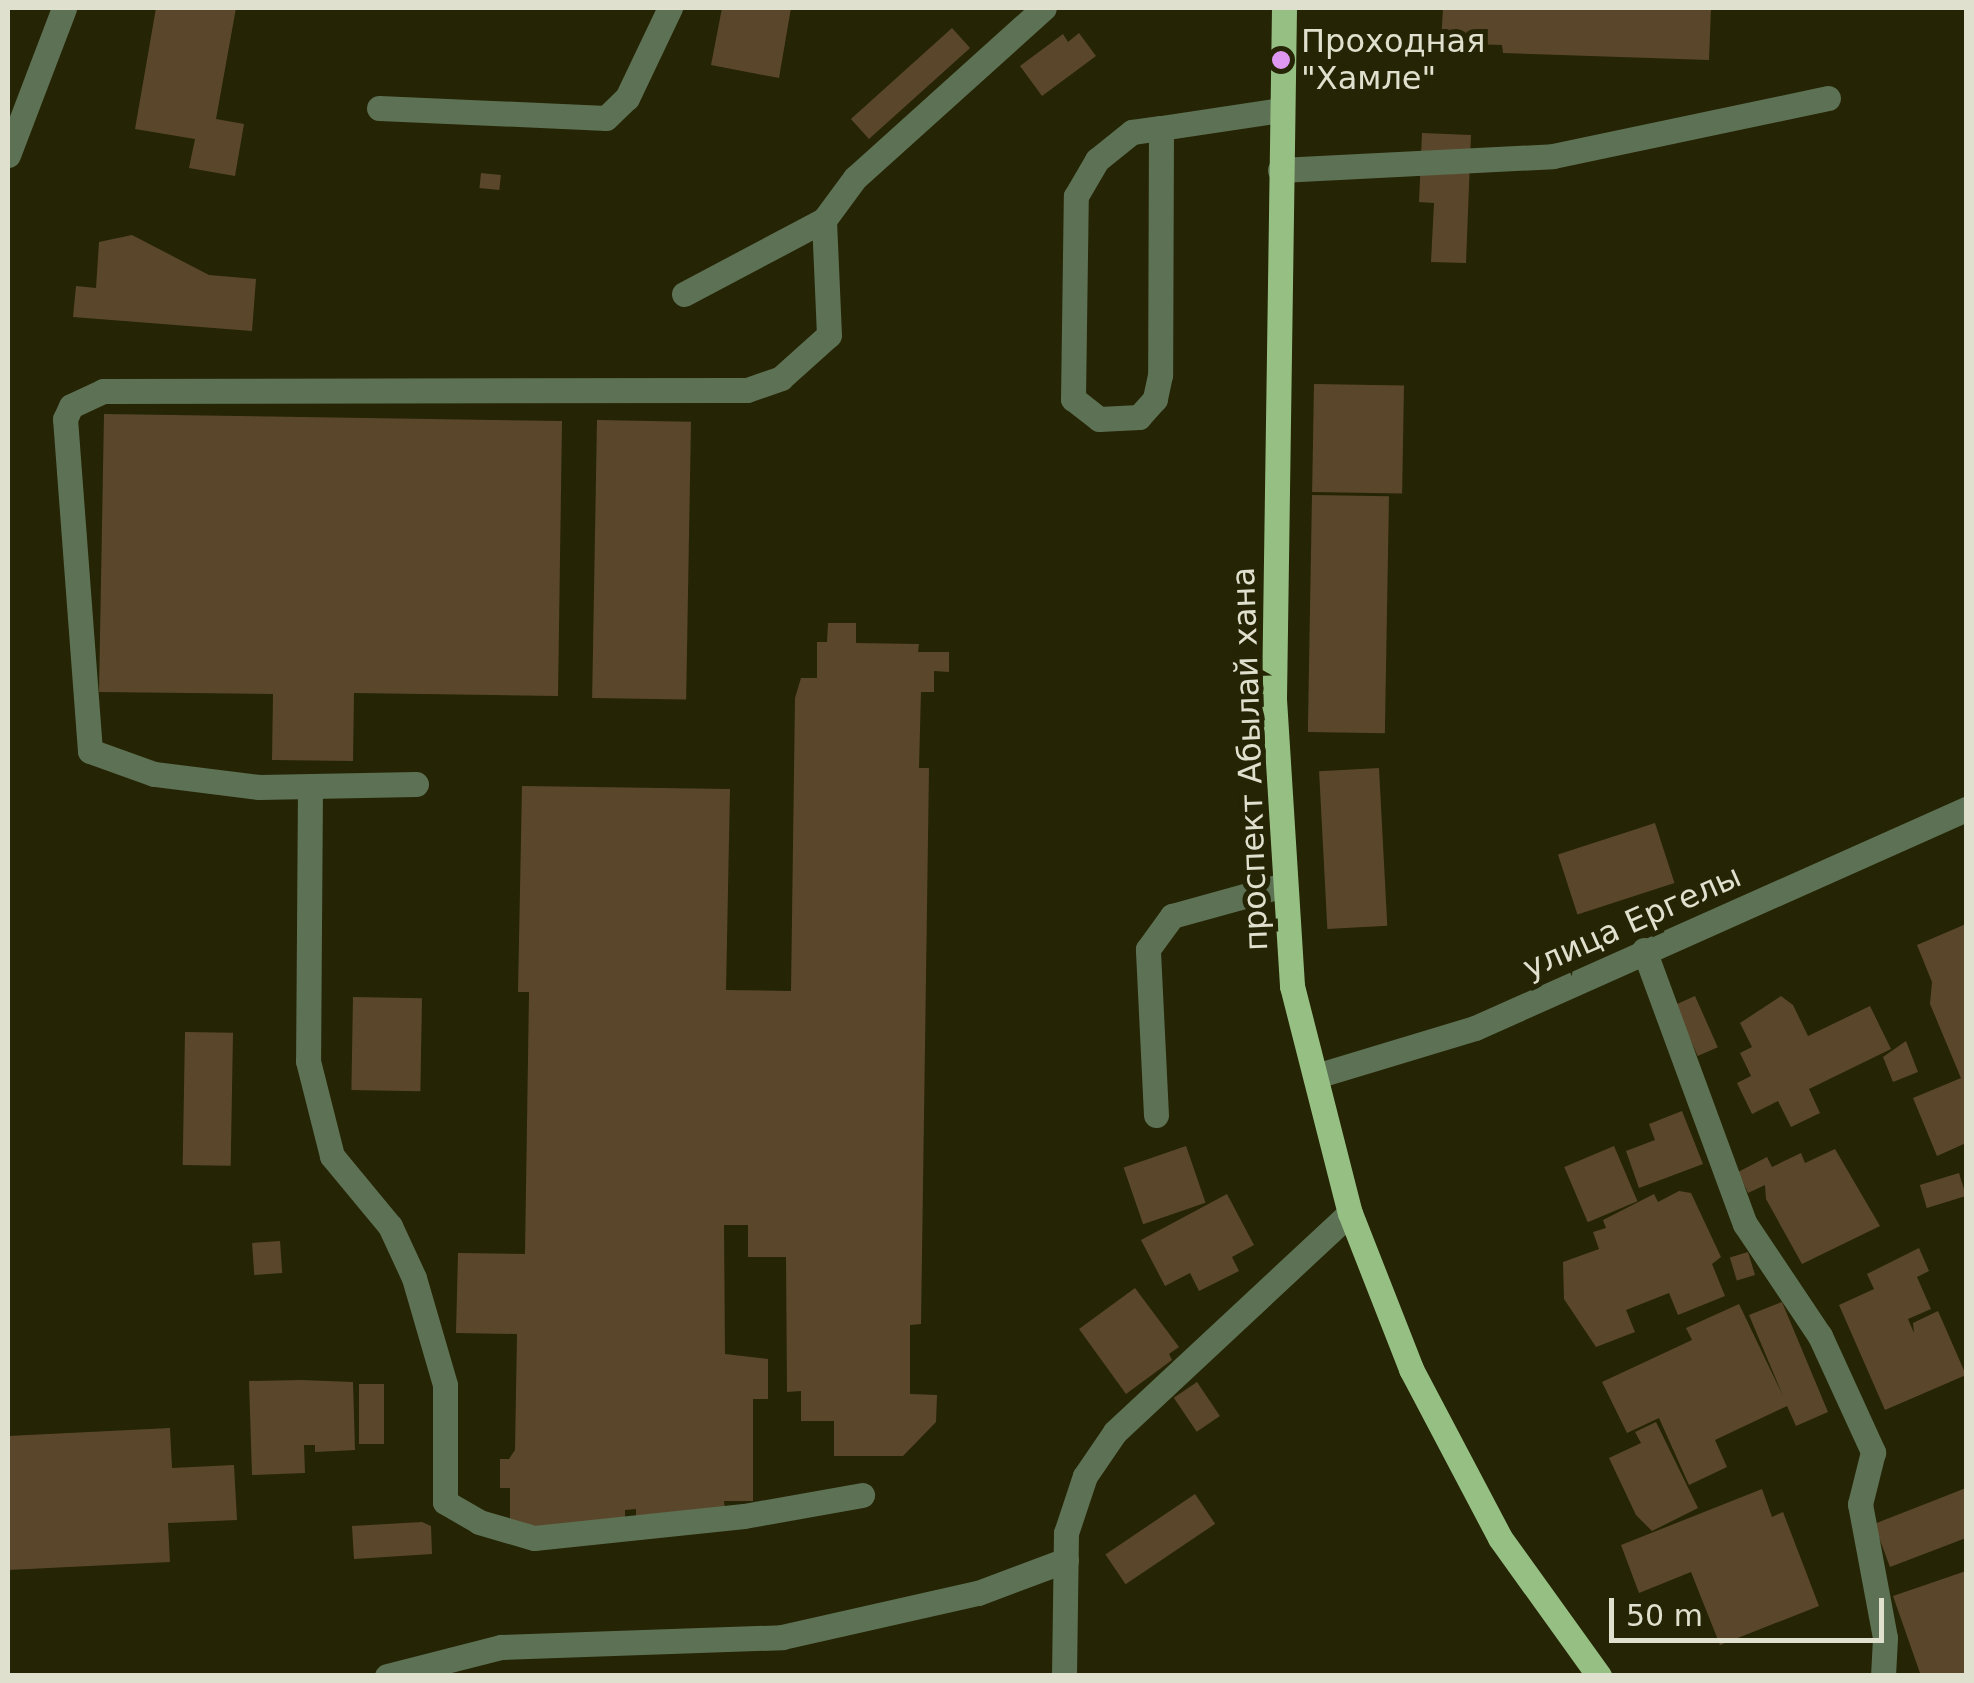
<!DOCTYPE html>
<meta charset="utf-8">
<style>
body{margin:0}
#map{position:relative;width:1974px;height:1683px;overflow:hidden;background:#252404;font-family:"DejaVu Sans",sans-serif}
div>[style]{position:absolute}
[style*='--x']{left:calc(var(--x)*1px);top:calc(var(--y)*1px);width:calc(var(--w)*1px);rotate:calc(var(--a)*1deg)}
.building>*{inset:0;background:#5a472b;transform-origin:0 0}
.minor>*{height:25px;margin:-12.5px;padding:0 12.5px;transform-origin:12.5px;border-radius:12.5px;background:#5d7154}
.major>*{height:25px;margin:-12.5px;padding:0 12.5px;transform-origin:12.5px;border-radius:12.5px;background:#96c083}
.dots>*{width:28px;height:28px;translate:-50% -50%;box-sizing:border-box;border:5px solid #252404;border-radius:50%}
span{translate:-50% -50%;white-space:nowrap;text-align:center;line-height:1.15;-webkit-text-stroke:10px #252404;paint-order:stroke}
.poi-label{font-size:32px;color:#e0e0ce}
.left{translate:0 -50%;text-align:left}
.street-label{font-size:32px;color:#e0e0ce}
.frame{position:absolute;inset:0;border:10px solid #e0e0ce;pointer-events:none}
.scale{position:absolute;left:1609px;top:1598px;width:275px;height:45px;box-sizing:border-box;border:5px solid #e0e0ce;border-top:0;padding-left:12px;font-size:30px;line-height:35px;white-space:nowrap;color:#e0e0ce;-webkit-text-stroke:8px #252404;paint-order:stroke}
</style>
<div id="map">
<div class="building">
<i style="clip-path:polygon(156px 8px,236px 8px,216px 119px,244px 124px,235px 176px,189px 168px,195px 139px,135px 129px)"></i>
<i style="clip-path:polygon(722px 8px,791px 8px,779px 78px,711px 65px)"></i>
<i style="clip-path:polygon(1443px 8px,1711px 8px,1709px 60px,1503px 53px,1502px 45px,1441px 43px)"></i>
<i style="left:952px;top:28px;width:27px;height:136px;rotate:48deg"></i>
<i style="clip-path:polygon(1079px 33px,1096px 56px,1042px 96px,1020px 66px,1063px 34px,1068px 42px)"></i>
<i style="clip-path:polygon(1422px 133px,1471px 135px,1466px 263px,1431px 262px,1434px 203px,1419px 202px)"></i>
<i style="left:481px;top:173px;width:20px;height:15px;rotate:6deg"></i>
<i style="clip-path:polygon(132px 235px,209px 275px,256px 279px,252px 331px,73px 317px,76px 286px,96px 288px,99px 242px)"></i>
<i style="left:1314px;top:384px;width:90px;height:108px;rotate:1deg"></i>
<i style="clip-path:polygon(104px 414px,562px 421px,558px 696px,354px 693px,353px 761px,272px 760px,273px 694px,99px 692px)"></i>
<i style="left:597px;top:420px;width:94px;height:278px;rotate:1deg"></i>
<i style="left:1312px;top:495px;width:77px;height:237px;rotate:1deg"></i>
<i style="clip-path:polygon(828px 623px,856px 623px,856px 643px,919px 644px,918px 652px,949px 652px,949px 672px,934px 671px,934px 692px,921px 692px,919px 768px,929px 768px,921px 1324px,910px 1325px,910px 1394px,937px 1395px,936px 1422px,903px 1456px,834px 1456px,834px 1421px,801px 1421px,801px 1391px,787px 1392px,786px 1257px,748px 1257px,748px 1225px,724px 1225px,725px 1354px,768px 1359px,768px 1399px,753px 1399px,753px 1501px,724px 1501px,725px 1511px,636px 1522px,636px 1509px,625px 1510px,625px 1526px,510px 1526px,510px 1488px,500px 1488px,500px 1459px,509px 1459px,515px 1450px,517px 1334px,456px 1333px,458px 1253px,525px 1254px,529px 992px,518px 992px,522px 786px,730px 789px,726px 990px,791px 991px,795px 698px,801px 678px,817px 678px,817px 642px,827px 642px)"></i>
<i style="left:1379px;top:768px;width:158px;height:60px;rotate:87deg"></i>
<i style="left:1655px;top:823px;width:63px;height:102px;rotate:72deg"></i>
<i style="clip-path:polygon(1966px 924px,1966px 1143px,1937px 1156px,1913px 1098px,1961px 1078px,1930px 1004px,1932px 982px,1917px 945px)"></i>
<i style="left:1695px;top:996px;width:56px;height:22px;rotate:66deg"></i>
<i style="clip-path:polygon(1781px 996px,1793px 1005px,1808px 1036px,1870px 1006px,1891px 1049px,1809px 1089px,1820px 1113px,1791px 1127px,1778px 1101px,1752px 1114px,1737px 1083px,1751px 1076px,1740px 1053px,1752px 1047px,1740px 1023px)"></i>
<i style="left:353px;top:997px;width:69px;height:93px;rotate:1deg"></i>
<i style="left:185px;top:1032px;width:48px;height:133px;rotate:1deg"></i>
<i style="clip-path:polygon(1906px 1041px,1918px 1072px,1893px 1082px,1883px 1057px)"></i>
<i style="clip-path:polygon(1682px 1111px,1703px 1164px,1639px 1188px,1626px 1151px,1655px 1140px,1649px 1124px)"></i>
<i style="left:1186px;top:1146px;width:60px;height:66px;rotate:71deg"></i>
<i style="left:1614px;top:1146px;width:60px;height:54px;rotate:67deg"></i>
<i style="clip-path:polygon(1835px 1149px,1880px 1226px,1802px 1264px,1766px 1199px,1765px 1185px,1748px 1193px,1738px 1172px,1767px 1157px,1772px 1167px,1801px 1153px,1805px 1163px)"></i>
<i style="left:1959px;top:1173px;width:24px;height:41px;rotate:73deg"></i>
<i style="clip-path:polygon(1679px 1191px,1691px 1193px,1721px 1257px,1712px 1264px,1725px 1296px,1678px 1315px,1669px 1293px,1626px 1310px,1635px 1332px,1596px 1347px,1564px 1299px,1563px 1262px,1599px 1249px,1593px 1232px,1606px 1228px,1603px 1220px,1654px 1194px,1658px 1202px)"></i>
<i style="clip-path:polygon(1227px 1194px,1254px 1245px,1232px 1257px,1239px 1271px,1199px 1291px,1190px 1273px,1165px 1286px,1141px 1240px)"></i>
<i style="left:280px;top:1241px;width:32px;height:28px;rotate:86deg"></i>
<i style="clip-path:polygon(1919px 1248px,1929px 1271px,1917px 1277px,1931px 1309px,1908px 1319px,1914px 1333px,1913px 1323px,1938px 1311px,1966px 1375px,1885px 1410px,1839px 1305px,1874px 1289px,1867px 1274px)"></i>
<i style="left:1748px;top:1252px;width:24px;height:19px;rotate:73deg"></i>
<i style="clip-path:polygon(1135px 1288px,1179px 1347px,1169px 1354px,1172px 1360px,1126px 1394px,1079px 1329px)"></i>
<i style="clip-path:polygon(1782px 1302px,1828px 1412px,1796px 1426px,1787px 1406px,1715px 1440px,1727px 1467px,1689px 1485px,1659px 1418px,1627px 1433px,1602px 1382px,1692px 1340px,1686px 1328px,1739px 1304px,1783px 1396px,1749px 1315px)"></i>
<i style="clip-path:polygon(301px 1380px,353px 1382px,355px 1450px,315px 1452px,315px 1445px,304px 1445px,305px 1473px,252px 1475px,249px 1381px)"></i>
<i style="left:1197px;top:1382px;width:41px;height:28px;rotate:56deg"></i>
<i style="left:359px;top:1384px;width:25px;height:60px"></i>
<i style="clip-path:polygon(1656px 1422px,1698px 1508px,1652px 1531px,1636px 1515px,1609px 1458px,1641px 1443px,1635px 1432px)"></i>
<i style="clip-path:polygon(170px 1428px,172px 1468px,234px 1465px,237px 1520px,168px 1523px,170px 1562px,8px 1570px,8px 1436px)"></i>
<i style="clip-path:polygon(1966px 1488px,1966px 1538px,1890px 1567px,1874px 1524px)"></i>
<i style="clip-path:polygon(1762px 1489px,1772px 1517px,1783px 1512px,1819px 1606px,1720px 1645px,1691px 1572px,1639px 1593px,1621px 1545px)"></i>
<i style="left:1195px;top:1494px;width:36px;height:108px;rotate:56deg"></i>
<i style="clip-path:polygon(422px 1522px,431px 1526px,432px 1554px,354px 1559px,352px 1526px)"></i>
<i style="clip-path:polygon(1966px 1571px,1966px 1673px,1921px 1676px,1893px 1596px)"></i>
</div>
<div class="minor">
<i style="--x:379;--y:108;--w:227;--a:2.5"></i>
<i style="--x:606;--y:118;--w:29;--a:-44"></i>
<i style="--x:627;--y:98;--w:100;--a:-64.5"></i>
<i style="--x:1161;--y:128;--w:247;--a:90.2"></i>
<i style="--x:1160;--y:375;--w:25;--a:102"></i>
<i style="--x:1155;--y:399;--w:24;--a:132"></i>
<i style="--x:1139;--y:417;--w:40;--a:177.1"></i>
<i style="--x:1099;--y:419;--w:33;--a:-142"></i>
<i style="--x:1073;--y:399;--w:203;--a:-89.2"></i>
<i style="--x:1076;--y:196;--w:42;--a:-59.7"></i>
<i style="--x:1097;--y:160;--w:45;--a:-38.7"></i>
<i style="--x:1132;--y:132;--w:29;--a:-8"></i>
<i style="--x:1161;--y:128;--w:120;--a:-8.6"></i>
<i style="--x:8;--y:155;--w:157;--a:-69.1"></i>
<i style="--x:1280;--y:170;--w:273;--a:-2.9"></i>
<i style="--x:1553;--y:156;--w:281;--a:-11.9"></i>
<i style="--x:684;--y:294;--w:158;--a:-27.9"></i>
<i style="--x:416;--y:784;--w:157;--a:178.9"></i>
<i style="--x:259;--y:787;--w:106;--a:-172.9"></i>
<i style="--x:154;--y:774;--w:68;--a:-160.2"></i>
<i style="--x:90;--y:751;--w:333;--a:-94.3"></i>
<i style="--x:65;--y:419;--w:14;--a:-65"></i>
<i style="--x:71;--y:406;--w:35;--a:-25"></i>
<i style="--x:103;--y:391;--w:644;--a:-0.09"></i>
<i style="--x:747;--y:390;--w:36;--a:-19"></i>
<i style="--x:781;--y:378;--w:64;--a:-41.9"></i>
<i style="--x:829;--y:335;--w:115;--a:-92.5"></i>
<i style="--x:824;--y:220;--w:52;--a:-53.6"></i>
<i style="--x:855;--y:178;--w:254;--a:-42"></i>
<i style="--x:310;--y:786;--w:275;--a:90.4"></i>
<i style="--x:308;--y:1061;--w:98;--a:75.8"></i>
<i style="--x:332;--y:1156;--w:91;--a:50.4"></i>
<i style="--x:390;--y:1226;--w:57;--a:65.2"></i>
<i style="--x:414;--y:1278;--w:111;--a:73.8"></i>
<i style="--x:445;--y:1385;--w:117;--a:90"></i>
<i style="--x:445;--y:1502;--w:39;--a:30"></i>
<i style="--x:479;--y:1522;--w:57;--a:16.2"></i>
<i style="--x:534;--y:1538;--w:211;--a:-6"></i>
<i style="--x:744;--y:1516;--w:120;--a:-10.1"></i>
<i style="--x:1644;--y:950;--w:292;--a:69.8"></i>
<i style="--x:1745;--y:1224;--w:135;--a:56.2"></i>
<i style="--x:1820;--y:1336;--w:128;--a:65.4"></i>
<i style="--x:1873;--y:1452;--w:54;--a:104"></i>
<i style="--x:1860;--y:1504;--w:136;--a:79.4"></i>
<i style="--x:1885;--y:1638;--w:38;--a:93"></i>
<i style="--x:1316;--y:1076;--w:166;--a:-16.8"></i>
<i style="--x:1475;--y:1028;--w:538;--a:-24.04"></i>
<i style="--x:1156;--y:1115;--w:166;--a:-92.8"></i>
<i style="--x:1148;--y:949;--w:41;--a:-54"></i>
<i style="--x:1172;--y:916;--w:116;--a:-15.5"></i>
<i style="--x:387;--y:1676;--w:118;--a:-14.3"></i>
<i style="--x:501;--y:1647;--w:281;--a:-2"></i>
<i style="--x:782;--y:1637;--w:201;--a:-12.7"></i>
<i style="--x:978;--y:1593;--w:94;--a:-20.6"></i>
<i style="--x:1064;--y:1676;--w:143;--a:-89.2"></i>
<i style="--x:1066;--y:1533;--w:60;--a:-71.6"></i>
<i style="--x:1085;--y:1476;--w:53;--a:-55.7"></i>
<i style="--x:1115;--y:1432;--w:321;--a:-43"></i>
</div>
<div class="major">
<i style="--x:1284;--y:8;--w:691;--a:90.83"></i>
<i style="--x:1274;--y:699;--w:288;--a:86.4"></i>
<i style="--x:1292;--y:986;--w:234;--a:75.7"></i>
<i style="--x:1350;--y:1213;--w:168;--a:68.6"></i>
<i style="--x:1411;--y:1369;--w:191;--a:62.2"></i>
<i style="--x:1500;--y:1538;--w:170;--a:54.3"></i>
</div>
<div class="dots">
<i style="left:1281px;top:60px;background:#de98f2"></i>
</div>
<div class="poi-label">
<span class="left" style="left:1301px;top:60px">Проходная<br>"Хамле"</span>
</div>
<div class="street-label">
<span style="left:1250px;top:759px;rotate:-92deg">проспект Абылай хана</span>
<span style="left:1632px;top:922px;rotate:-24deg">улица Ергелы</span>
</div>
<div class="frame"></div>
<div class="scale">50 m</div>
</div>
